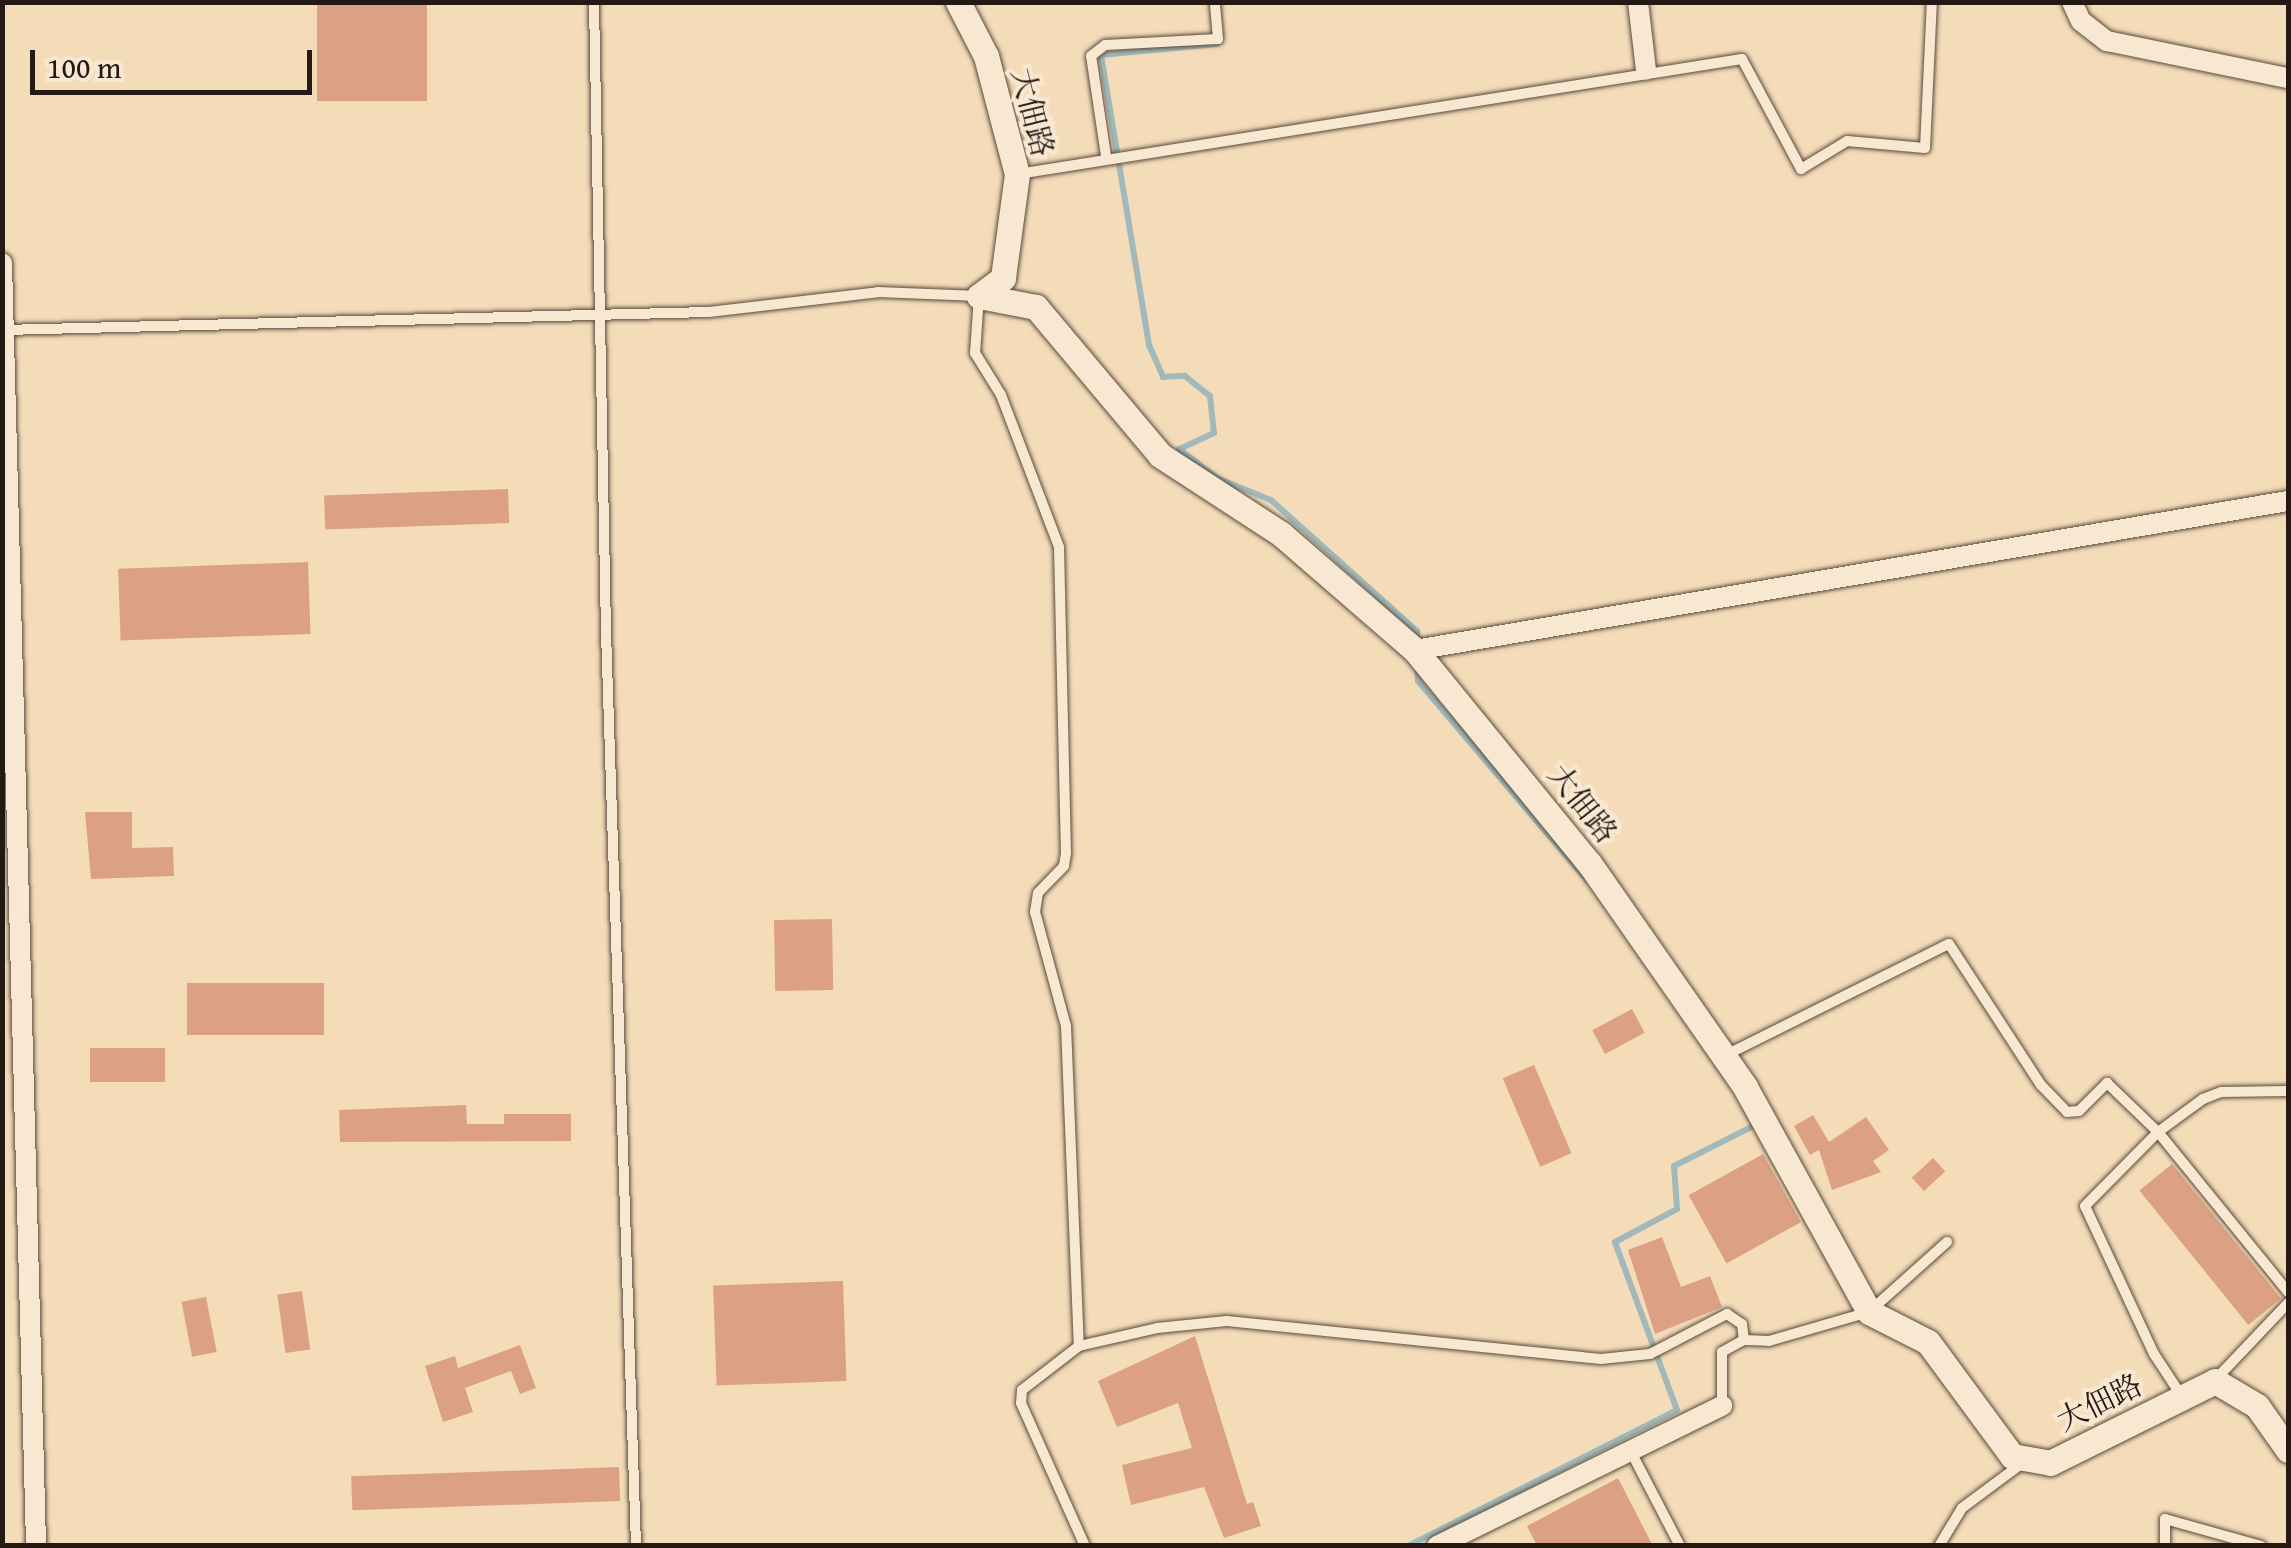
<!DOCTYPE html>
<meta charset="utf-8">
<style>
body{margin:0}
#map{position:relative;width:2291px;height:1548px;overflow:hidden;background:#f4dcb9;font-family:"Gentium Book Plus","Noto Serif TC",serif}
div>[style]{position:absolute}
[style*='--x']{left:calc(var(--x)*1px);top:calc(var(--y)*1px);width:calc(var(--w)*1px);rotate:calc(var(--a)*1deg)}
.stream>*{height:6px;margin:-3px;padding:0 3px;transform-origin:3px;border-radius:3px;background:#a1b9ba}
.building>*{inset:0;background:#dca185;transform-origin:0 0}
.roads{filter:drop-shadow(0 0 2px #584a3c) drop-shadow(0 0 2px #584a3c)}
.service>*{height:10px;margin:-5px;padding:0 5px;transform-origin:5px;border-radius:5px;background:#f8e8d2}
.minor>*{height:20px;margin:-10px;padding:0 10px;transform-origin:10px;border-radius:10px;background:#f8e8d2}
.tertiary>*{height:25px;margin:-12.5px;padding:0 12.5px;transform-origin:12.5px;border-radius:12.5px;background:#f8e8d2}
span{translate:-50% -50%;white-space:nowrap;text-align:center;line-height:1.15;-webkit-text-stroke:8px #f8e8d2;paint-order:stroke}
.street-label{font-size:30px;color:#241a13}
.frame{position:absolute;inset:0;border:5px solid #241a13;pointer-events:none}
.scale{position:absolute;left:30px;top:50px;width:282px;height:45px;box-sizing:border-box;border:5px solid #241a13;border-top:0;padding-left:12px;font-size:30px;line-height:35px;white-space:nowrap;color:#241a13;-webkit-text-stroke:8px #f8e8d2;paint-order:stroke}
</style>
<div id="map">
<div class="stream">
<i style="--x:1217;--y:44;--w:117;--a:174.6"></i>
<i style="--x:1101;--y:55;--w:294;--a:80.6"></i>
<i style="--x:1149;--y:345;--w:35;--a:66"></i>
<i style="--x:1163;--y:377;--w:22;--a:-3"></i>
<i style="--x:1185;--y:376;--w:32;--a:39"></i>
<i style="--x:1210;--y:396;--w:37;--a:84"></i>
<i style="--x:1214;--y:433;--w:38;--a:155"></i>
<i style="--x:1179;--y:449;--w:48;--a:37.3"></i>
<i style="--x:1217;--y:478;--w:58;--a:22.2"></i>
<i style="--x:1271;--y:500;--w:196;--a:41.9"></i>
<i style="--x:1417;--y:631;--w:11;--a:90"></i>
<i style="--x:1417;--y:665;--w:16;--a:86"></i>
<i style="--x:1418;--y:681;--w:261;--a:49.7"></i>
<i style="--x:1408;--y:1546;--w:301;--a:-26.8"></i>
<i style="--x:1677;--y:1410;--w:179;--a:-110.3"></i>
<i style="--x:1615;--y:1242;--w:70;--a:-28"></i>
<i style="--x:1677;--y:1209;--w:43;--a:-94"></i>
<i style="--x:1674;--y:1166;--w:93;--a:-26.8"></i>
</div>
<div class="building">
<i style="left:317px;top:2px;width:110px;height:99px"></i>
<i style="left:508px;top:489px;width:34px;height:184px;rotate:88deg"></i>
<i style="left:308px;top:562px;width:72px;height:190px;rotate:88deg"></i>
<i style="clip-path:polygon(85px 812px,132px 812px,132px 848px,173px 847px,174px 876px,91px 879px)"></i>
<i style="left:832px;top:919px;width:71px;height:58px;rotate:89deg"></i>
<i style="left:324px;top:983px;width:52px;height:137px;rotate:90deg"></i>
<i style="left:1632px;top:1009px;width:27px;height:45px;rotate:62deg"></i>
<i style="left:165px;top:1048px;width:34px;height:75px;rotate:90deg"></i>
<i style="left:1534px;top:1065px;width:96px;height:34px;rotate:67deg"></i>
<i style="clip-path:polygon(466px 1105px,467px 1124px,504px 1124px,504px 1114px,571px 1114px,571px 1141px,340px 1142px,339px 1110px)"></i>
<i style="clip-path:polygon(1813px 1115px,1829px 1142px,1866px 1117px,1889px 1150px,1873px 1161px,1881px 1172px,1832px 1190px,1819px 1150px,1810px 1155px,1794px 1126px)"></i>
<i style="left:1763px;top:1154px;width:78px;height:85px;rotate:61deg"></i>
<i style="left:1933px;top:1158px;width:18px;height:29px;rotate:47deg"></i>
<i style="left:2172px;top:1164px;width:173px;height:42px;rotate:51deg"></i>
<i style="clip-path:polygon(1662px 1237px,1681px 1287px,1710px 1276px,1722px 1307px,1655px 1334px,1628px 1250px)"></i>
<i style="left:843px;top:1281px;width:100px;height:130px;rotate:88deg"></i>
<i style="left:302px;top:1291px;width:59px;height:25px;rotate:82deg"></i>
<i style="left:206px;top:1297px;width:56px;height:25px;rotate:79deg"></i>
<i style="clip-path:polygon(1195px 1336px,1247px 1504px,1253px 1502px,1261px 1526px,1224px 1538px,1204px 1487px,1131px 1505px,1122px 1465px,1192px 1448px,1178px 1403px,1117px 1427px,1098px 1381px)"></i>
<i style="clip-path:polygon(520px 1345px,536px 1388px,520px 1394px,511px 1371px,465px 1388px,473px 1412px,443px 1422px,425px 1366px,455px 1356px,458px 1368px)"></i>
<i style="left:619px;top:1467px;width:34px;height:268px;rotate:88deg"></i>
<i style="clip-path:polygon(1618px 1478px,1653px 1546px,1537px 1546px,1527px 1526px)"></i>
</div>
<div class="roads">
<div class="service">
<i style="--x:594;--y:2;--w:630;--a:88.91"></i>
<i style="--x:606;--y:632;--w:914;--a:88.12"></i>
<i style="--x:1106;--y:156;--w:101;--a:-98.5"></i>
<i style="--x:1091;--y:56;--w:18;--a:-38"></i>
<i style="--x:1105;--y:45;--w:113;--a:-3"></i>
<i style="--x:1218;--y:39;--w:37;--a:-95"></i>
<i style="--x:1018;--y:174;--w:733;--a:-9.03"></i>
<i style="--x:1742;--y:59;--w:125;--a:61.8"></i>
<i style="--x:1801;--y:169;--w:54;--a:-31.3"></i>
<i style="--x:1847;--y:141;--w:78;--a:5.1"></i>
<i style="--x:1925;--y:148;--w:146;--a:-87.3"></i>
<i style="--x:3;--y:330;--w:706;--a:-1.46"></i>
<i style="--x:709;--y:312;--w:170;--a:-6.7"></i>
<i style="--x:878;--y:292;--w:101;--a:2.3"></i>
<i style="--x:979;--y:296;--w:57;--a:94"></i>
<i style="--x:975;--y:353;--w:49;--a:58.2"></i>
<i style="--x:1001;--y:395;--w:163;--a:69.1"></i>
<i style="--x:1059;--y:547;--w:306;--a:88.7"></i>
<i style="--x:1066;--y:853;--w:13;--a:99"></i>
<i style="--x:1064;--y:866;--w:37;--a:134"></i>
<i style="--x:1038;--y:893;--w:19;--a:99"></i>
<i style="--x:1035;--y:912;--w:118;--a:74.8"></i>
<i style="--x:1066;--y:1026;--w:320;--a:87.7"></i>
<i style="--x:1079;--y:1346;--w:72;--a:142.3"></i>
<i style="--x:1022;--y:1390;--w:13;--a:94"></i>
<i style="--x:1021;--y:1403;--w:157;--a:65.9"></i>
<i style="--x:1724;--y:1056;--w:251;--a:-26.5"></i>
<i style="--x:1949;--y:944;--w:168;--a:56.9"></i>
<i style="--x:2041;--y:1085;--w:37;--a:46"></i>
<i style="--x:2067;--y:1112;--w:12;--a:-5"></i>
<i style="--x:2079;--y:1111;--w:40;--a:-45"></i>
<i style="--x:2107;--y:1083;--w:71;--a:43.9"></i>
<i style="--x:2158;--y:1132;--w:206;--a:50.9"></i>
<i style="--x:1079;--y:1346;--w:80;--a:-13"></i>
<i style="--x:1157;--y:1328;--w:70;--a:-5.7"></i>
<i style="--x:1227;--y:1321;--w:376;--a:5.8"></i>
<i style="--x:1601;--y:1359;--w:49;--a:-5.8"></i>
<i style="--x:1650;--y:1354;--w:87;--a:-27.5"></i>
<i style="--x:1727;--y:1314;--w:18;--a:34"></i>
<i style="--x:1742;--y:1324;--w:16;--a:83"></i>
<i style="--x:2215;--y:1380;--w:106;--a:-46.5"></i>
<i style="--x:2181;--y:1395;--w:49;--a:-123.4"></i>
<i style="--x:2154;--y:1354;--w:163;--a:-115"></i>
<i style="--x:2085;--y:1206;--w:104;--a:-45.4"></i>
<i style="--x:2158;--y:1132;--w:56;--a:-36.3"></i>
<i style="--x:2203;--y:1099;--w:19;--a:-21"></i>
<i style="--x:2221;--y:1092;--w:67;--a:-0.9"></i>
<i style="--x:1722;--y:1406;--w:54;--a:-90"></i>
<i style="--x:1722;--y:1352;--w:25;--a:-29"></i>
<i style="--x:1744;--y:1340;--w:25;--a:2"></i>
<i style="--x:1769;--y:1341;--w:104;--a:-16.2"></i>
<i style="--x:1869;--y:1312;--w:105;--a:-41.9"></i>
<i style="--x:1630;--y:1450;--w:108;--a:62.5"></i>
<i style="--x:1939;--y:1546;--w:44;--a:-58.8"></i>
<i style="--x:1962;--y:1508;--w:77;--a:-36.6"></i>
<i style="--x:2165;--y:1546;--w:27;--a:-90"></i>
<i style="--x:2165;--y:1519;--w:100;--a:15.7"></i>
</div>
<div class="minor">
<i style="--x:1638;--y:2;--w:68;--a:83.3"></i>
<i style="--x:2072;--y:2;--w:21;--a:65"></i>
<i style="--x:2081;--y:21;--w:33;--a:38"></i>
<i style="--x:2107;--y:41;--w:185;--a:11.6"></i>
<i style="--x:2;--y:263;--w:1283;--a:88.48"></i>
<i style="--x:1415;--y:650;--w:886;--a:-9.69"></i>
<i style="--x:1437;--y:1546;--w:318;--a:-26.2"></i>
</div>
<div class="tertiary">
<i style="--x:958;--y:2;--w:61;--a:62.6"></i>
<i style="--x:986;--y:56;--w:122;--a:75.3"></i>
<i style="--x:1017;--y:174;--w:105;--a:97.7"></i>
<i style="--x:1003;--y:278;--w:30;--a:143"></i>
<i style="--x:979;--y:296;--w:58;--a:10.9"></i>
<i style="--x:1036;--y:307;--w:193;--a:50"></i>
<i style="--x:1160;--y:455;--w:145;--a:33.1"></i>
<i style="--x:1281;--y:534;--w:177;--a:40.9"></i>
<i style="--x:1415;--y:650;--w:275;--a:50.8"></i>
<i style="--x:1589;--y:863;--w:273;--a:55.1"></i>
<i style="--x:1745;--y:1087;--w:257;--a:61.1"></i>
<i style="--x:1869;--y:1312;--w:66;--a:27"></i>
<i style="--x:1928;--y:1342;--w:142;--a:53.6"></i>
<i style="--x:2012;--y:1456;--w:39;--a:10"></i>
<i style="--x:2050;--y:1463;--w:184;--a:-26.4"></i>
<i style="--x:2215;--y:1381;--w:49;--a:30.8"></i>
<i style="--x:2257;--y:1406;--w:54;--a:54.8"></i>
</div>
</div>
<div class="street-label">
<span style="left:1033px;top:112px;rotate:76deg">大佃路</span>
<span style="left:1583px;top:803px;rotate:52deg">大佃路</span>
<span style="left:2099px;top:1402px;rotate:-26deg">大佃路</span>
</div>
<div class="frame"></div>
<div class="scale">100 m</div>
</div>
